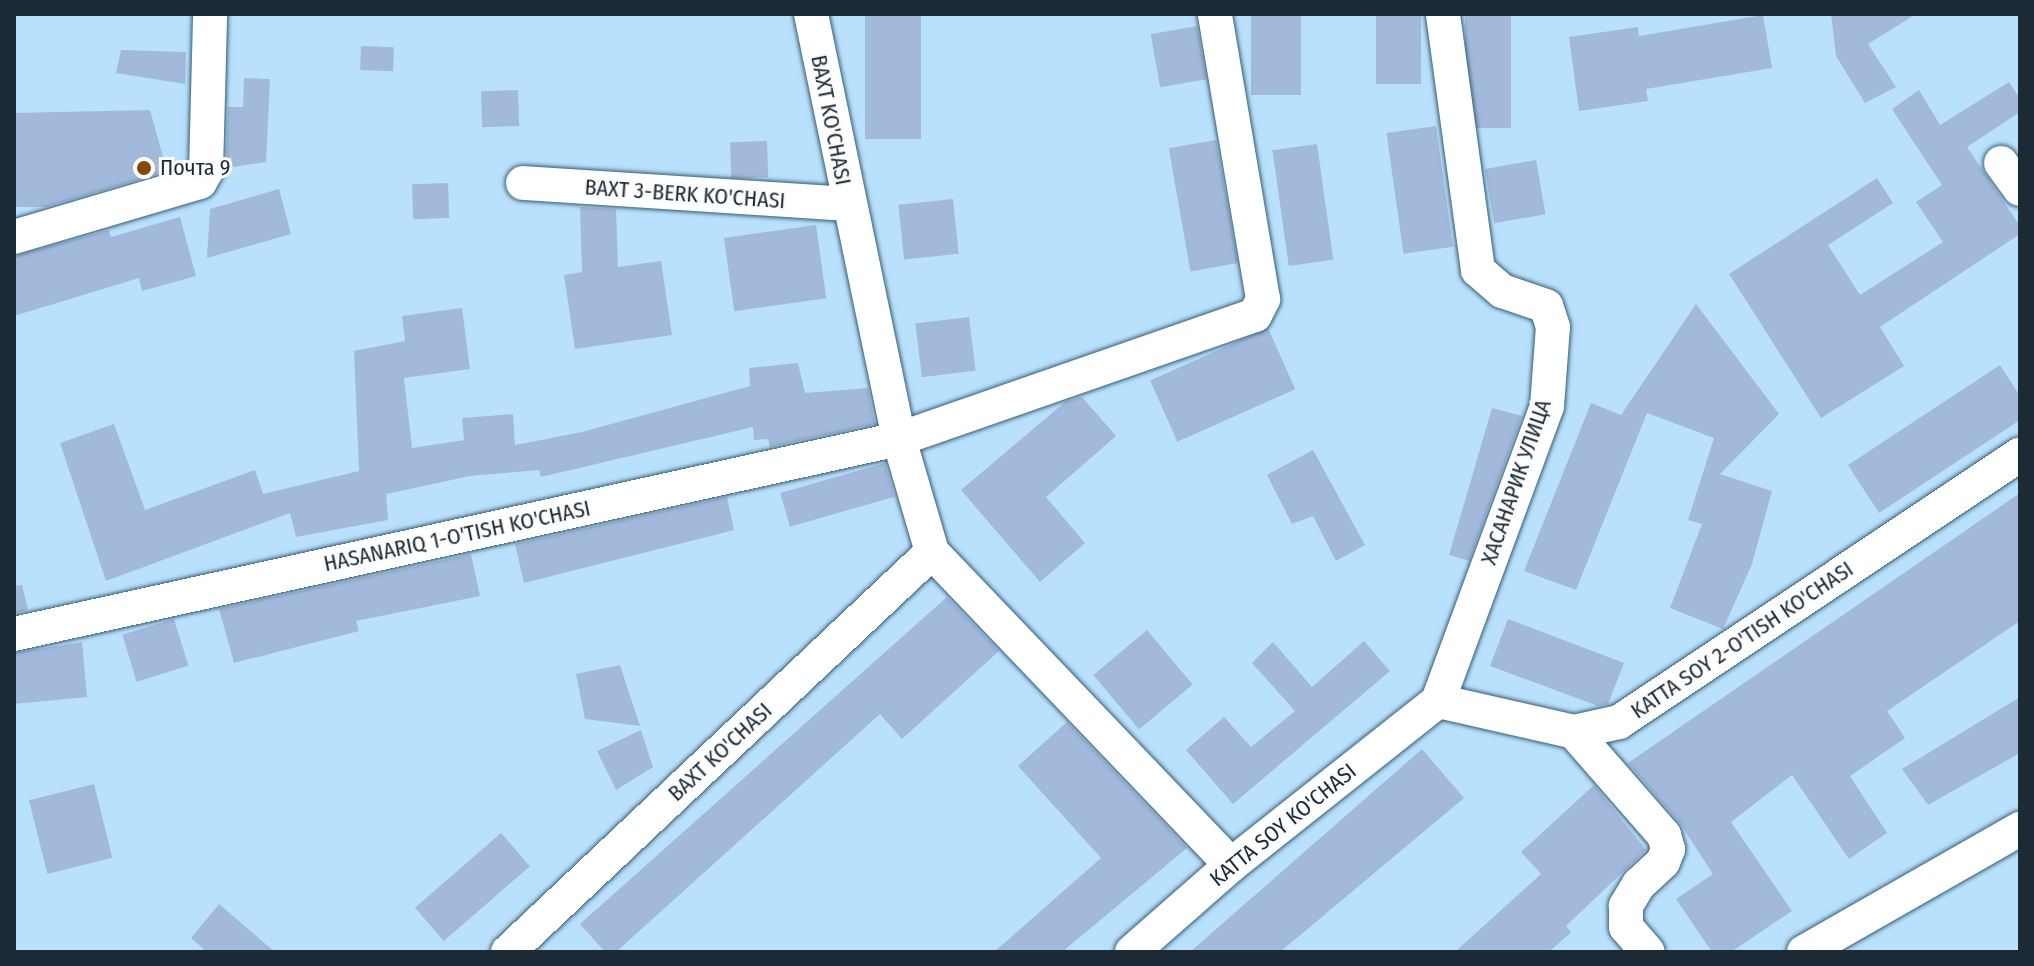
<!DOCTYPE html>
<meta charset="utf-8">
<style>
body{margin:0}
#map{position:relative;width:2034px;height:966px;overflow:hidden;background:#b9e1fd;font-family:"Fira Sans Condensed",sans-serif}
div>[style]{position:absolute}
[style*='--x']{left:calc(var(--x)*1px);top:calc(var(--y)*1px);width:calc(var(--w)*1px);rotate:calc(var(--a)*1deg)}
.building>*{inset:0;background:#a2b9dc;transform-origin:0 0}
.roads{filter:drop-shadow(0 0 2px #385c74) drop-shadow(0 0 2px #385c74)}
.street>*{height:34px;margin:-17px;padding:0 17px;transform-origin:17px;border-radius:17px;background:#fff}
.dots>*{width:22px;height:22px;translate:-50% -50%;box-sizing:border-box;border:4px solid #fcfcfc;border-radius:50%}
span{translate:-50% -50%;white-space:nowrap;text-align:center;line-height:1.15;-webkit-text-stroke:6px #fcfcfc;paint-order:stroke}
.street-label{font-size:22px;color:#1b2a35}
.poi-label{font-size:22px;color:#1b2a35}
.left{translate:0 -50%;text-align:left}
.frame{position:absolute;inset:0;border:16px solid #1b2a35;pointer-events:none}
</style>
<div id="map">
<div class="building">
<i style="left:865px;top:14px;width:56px;height:125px"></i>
<i style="left:1251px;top:14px;width:50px;height:81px"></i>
<i style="left:1376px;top:14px;width:45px;height:70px"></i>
<i style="left:1465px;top:14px;width:46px;height:114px"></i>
<i style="clip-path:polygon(1831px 14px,1916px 14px,1868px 44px,1896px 87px,1865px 103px,1836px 56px)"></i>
<i style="clip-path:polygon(1763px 15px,1772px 68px,1646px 89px,1648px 101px,1579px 111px,1569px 37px,1638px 27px,1639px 36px)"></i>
<i style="left:1197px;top:26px;width:54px;height:47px;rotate:80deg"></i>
<i style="left:361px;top:46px;width:33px;height:24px;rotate:2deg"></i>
<i style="clip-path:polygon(121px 50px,186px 52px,185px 84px,116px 73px)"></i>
<i style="clip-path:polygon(244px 78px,270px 79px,266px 162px,226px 168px,228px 107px,243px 107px)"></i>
<i style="clip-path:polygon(2009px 82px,2020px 99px,2020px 112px,1967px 147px,2020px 226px,2020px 234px,1880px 327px,1904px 366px,1821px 418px,1729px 274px,1877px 178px,1893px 203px,1828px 245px,1860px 295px,1943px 242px,1916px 202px,1942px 185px,1892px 109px,1919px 90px,1940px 125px)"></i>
<i style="left:518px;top:90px;width:36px;height:37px;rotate:88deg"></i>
<i style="clip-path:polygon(150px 110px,167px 171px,46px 207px,14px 207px,14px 113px)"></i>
<i style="left:1436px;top:126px;width:122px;height:50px;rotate:82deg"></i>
<i style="left:1216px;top:140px;width:125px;height:48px;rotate:80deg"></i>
<i style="left:767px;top:141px;width:36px;height:37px;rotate:88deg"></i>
<i style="left:1317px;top:144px;width:117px;height:45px;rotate:82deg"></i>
<i style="left:1536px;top:160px;width:55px;height:52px;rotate:80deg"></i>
<i style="left:448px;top:183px;width:35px;height:36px;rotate:88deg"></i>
<i style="clip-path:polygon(279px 189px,291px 234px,207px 258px,210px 209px)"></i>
<i style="left:953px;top:199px;width:55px;height:55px;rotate:84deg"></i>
<i style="clip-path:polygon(580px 207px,616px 209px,618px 267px,661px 261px,672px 335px,575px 349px,564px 275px,582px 272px)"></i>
<i style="clip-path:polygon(180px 217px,196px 276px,142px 291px,139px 278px,14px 316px,14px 256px,109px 230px,111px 237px)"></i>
<i style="left:816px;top:225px;width:74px;height:93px;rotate:82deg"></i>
<i style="clip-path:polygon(1696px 304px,1779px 414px,1720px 474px,1772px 491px,1752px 564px,1723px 629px,1670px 608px,1702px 524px,1688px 520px,1714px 438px,1647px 413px,1576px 590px,1524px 571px,1591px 403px,1621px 415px)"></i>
<i style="clip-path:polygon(462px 308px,470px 369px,404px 378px,412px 448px,464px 440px,462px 418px,513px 414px,515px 445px,582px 432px,750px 386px,749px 368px,798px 363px,805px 393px,868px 388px,875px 424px,770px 447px,768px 439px,754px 440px,753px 427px,541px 477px,539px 470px,470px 476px,386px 494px,388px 520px,296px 537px,290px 513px,106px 581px,60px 443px,114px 424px,145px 510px,255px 470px,263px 494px,359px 471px,354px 351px,405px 341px,402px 316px)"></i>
<i style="left:969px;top:317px;width:54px;height:54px;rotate:83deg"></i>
<i style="left:1268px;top:328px;width:67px;height:129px;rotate:66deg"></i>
<i style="clip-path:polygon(2000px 365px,2020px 396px,2020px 420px,1879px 513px,1848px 465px)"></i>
<i style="clip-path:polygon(1082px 397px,1116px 436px,1046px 497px,1085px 543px,1040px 582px,961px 490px,1065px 402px)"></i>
<i style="clip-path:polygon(1492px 408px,1522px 416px,1469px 561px,1449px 555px)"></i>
<i style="clip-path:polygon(1313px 450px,1365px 545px,1336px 561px,1313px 516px,1292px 524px,1267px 475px)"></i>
<i style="left:885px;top:463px;width:35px;height:109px;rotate:74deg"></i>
<i style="clip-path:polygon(2020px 493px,2020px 621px,1887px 711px,1905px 738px,1850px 776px,1887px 833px,1849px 859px,1792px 775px,1731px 822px,1792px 911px,1731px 952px,1712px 952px,1676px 899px,1713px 874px,1679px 822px,1628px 763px)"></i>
<i style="clip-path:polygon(727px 497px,734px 530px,524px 583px,515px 544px)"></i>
<i style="clip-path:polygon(471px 554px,480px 596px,356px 621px,359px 631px,234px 663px,219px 609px)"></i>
<i style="clip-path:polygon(22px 585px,28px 610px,14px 614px,14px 586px)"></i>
<i style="clip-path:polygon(947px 597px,999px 651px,902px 739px,880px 714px,616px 952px,605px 952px,580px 924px)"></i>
<i style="left:174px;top:619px;width:49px;height:54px;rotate:73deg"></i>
<i style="clip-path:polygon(1508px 619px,1624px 663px,1608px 704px,1598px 706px,1490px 666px)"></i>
<i style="left:1147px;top:630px;width:71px;height:70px;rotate:50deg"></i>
<i style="clip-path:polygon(1364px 641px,1390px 671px,1233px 804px,1186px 750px,1224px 717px,1251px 747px,1295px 711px,1252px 663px,1273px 642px,1312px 687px)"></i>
<i style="clip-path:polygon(82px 642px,87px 697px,14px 704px,14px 653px)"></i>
<i style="clip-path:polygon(620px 665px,640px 726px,585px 719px,576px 674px)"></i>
<i style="clip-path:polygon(2020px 697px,2020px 753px,1928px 805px,1902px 769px)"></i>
<i style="clip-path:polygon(1067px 722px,1187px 848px,1062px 952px,994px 952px,1101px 858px,1018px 766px)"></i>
<i style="clip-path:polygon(641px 730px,653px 767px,616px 790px,597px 751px)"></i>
<i style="clip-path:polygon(1422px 749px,1464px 798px,1280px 952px,1190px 952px)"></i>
<i style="left:94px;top:784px;width:76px;height:67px;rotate:76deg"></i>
<i style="clip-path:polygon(1594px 785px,1646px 850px,1566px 926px,1571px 932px,1549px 952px,1455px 952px,1541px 874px,1521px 852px)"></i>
<i style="left:501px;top:833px;width:44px;height:114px;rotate:49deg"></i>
<i style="clip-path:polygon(219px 904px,275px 952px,207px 952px,191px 938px)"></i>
</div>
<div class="roads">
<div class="street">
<i style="--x:811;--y:14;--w:434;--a:78.3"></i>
<i style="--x:899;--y:439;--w:118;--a:73.7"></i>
<i style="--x:932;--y:552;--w:433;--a:46.3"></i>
<i style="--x:2001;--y:163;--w:32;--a:54"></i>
<i style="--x:523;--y:183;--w:325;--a:3.7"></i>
<i style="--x:14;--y:237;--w:194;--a:-16.5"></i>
<i style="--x:200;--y:182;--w:13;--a:-61"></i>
<i style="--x:206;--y:171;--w:157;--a:-88.5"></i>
<i style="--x:14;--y:634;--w:906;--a:-12.43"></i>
<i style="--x:899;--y:439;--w:377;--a:-19.2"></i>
<i style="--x:1255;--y:315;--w:18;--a:-63"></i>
<i style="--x:1263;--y:299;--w:289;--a:-99.6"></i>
<i style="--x:1438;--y:701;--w:314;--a:-69.7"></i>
<i style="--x:1547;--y:406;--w:79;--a:-85.7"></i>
<i style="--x:1553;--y:327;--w:22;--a:-108"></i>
<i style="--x:1546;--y:306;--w:46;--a:-161.2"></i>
<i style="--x:1502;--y:291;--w:32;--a:-139"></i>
<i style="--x:1478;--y:270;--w:258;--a:-97.8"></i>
<i style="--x:1438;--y:701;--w:139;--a:12.8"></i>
<i style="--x:1574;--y:732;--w:46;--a:-12.5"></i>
<i style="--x:1619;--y:722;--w:482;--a:-33.7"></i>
<i style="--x:1574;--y:732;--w:137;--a:48.9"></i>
<i style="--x:1664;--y:835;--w:15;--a:74"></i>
<i style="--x:1668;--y:849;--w:14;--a:111"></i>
<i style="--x:1663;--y:862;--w:33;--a:137"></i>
<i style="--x:1639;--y:884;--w:26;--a:121"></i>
<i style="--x:1626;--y:906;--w:21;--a:90"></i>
<i style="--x:1626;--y:927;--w:33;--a:49"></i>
<i style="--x:508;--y:952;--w:583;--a:-43.33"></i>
<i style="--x:1132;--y:952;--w:132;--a:-41.3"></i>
<i style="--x:1231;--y:865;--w:264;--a:-38.4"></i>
<i style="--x:1804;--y:952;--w:249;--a:-29.7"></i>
</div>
</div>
<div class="dots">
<i style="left:144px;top:168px;background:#844804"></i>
</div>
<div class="street-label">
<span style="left:831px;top:120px;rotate:79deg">BAXT KO'CHASI</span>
<span style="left:685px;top:194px;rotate:4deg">BAXT 3-BERK KO'CHASI</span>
<span style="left:1516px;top:482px;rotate:-71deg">ХАСАНАРИК УЛИЦА</span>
<span style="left:457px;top:536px;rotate:-12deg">HASANARIQ 1-O'TISH KO'CHASI</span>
<span style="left:1742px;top:640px;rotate:-34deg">KATTA SOY 2-O'TISH KO'CHASI</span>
<span style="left:720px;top:752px;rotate:-43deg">BAXT KO'CHASI</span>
<span style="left:1283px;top:825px;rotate:-39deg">KATTA SOY KO'CHASI</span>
</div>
<div class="poi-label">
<span class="left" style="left:160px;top:168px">Почта 9</span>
</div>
<div class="frame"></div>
</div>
